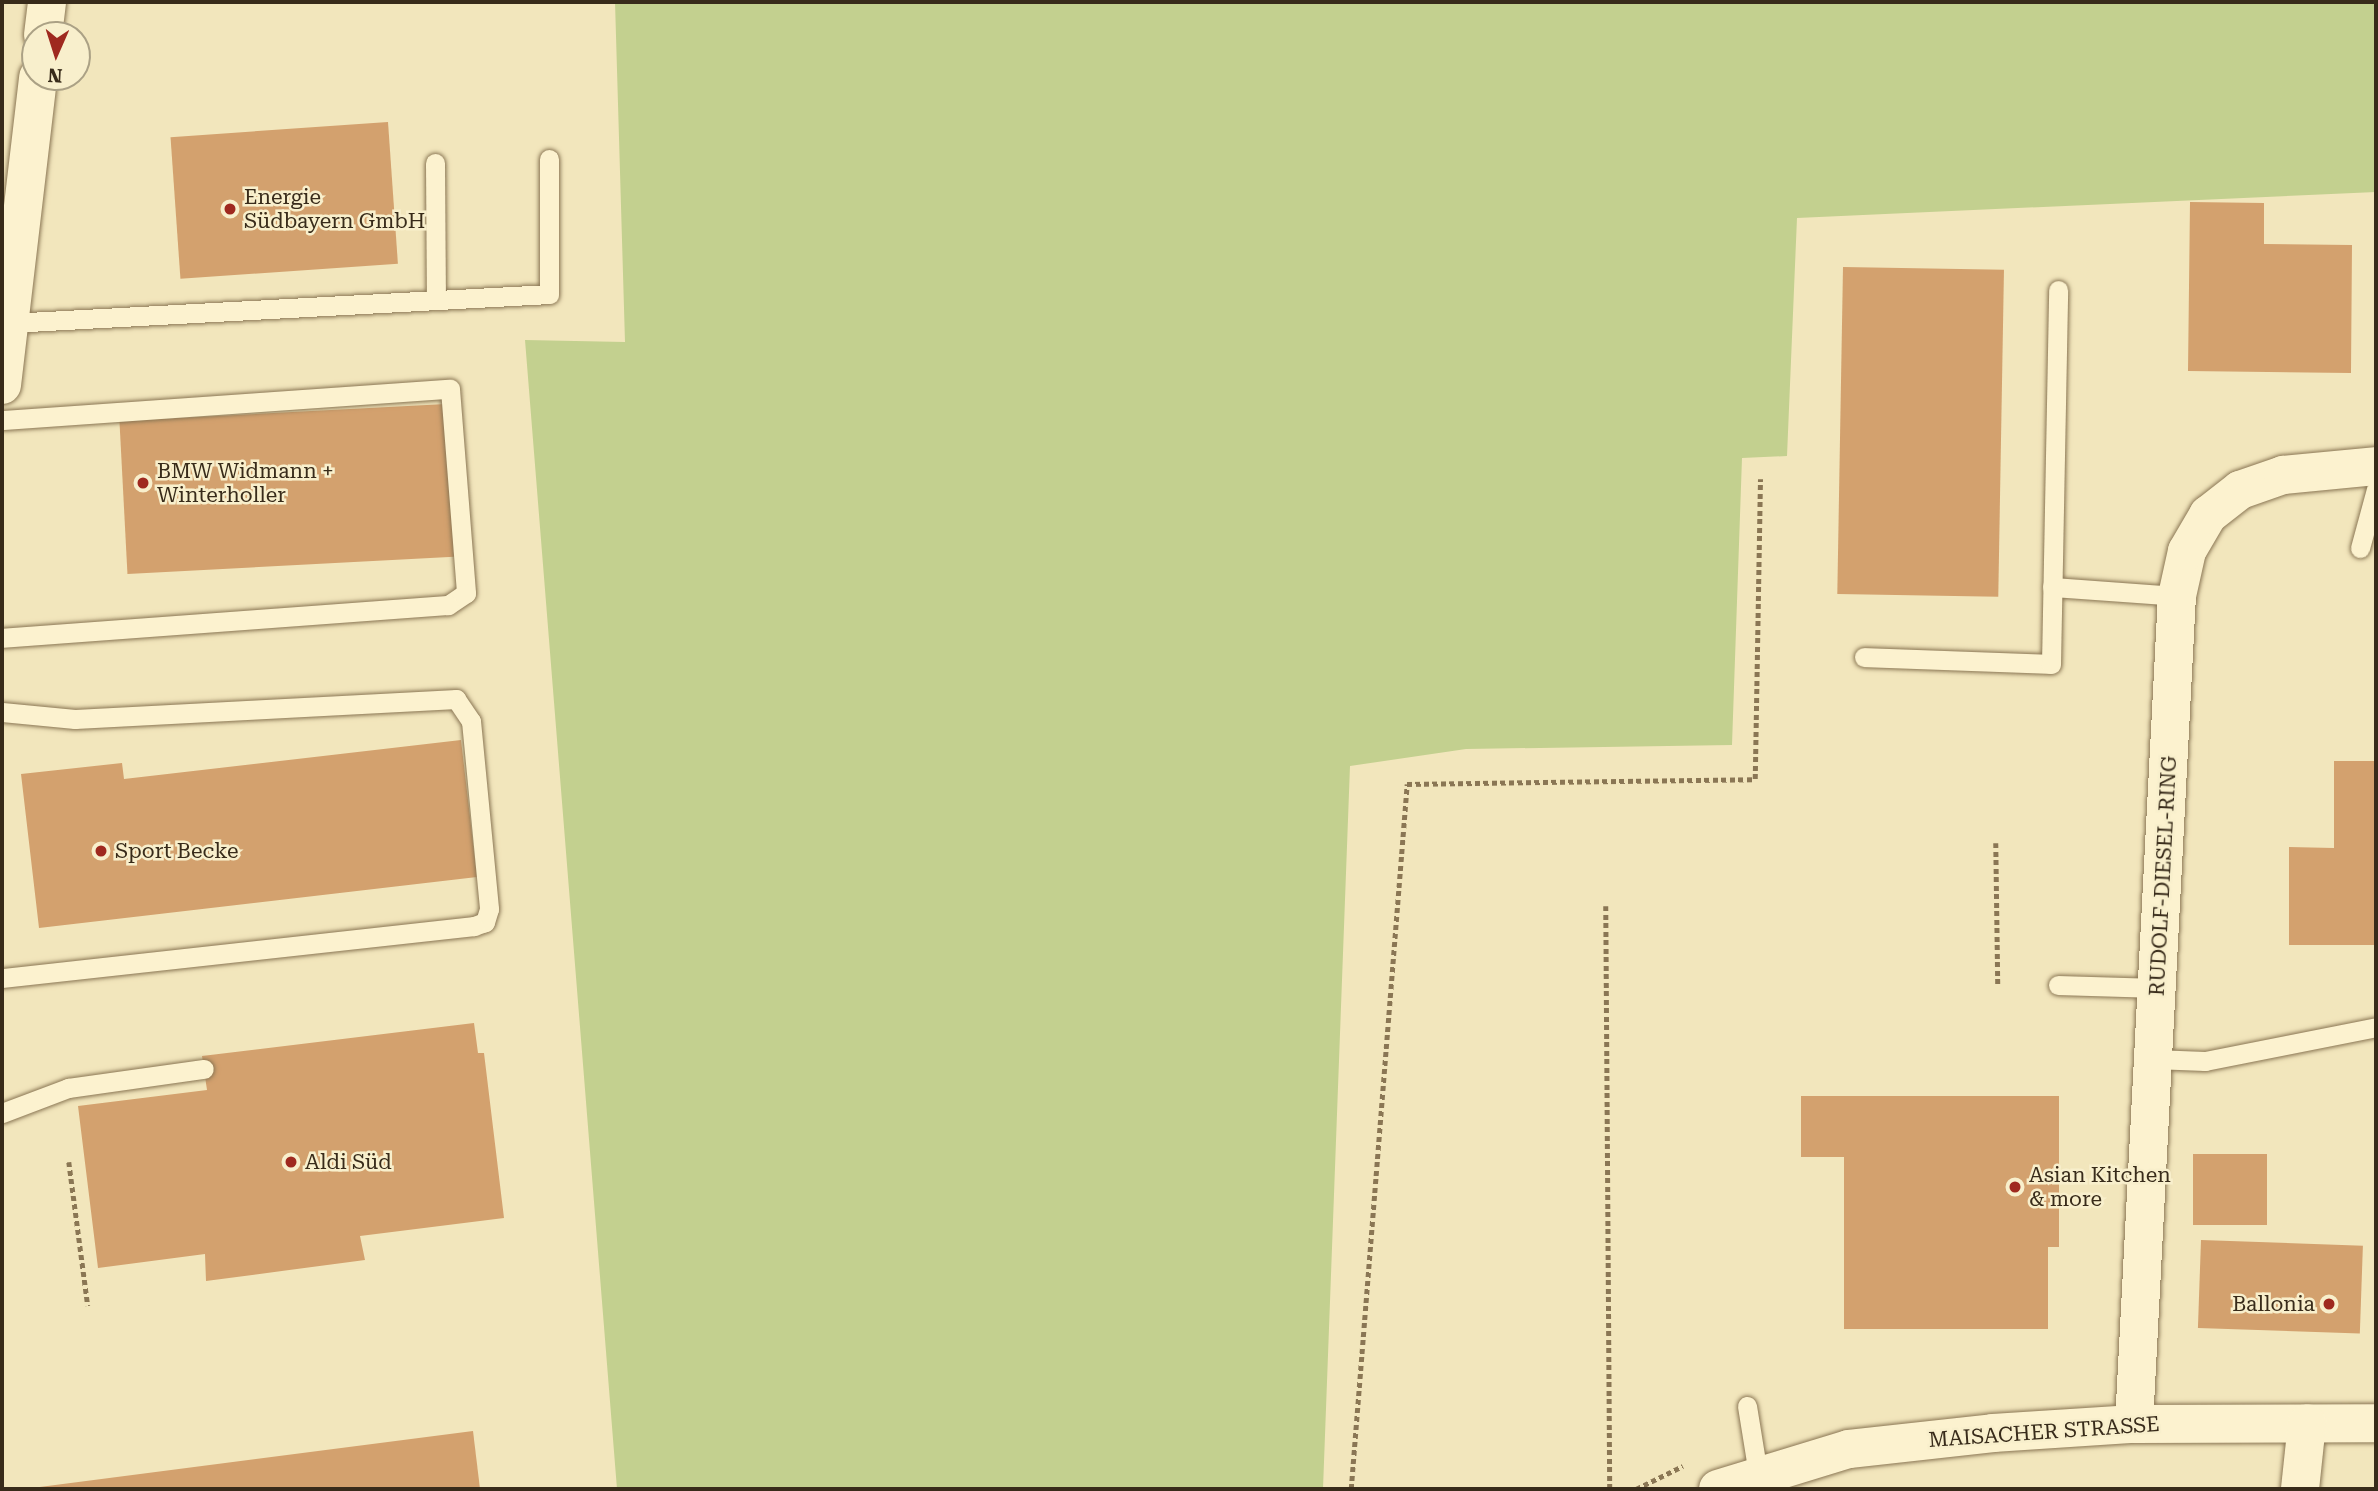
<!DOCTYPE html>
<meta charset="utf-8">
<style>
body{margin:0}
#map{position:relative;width:2378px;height:1491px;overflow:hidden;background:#f2e6bc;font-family:"Roboto Serif",serif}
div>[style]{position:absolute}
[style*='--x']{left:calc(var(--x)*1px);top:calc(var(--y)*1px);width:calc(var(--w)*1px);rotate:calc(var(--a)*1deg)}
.green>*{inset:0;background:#c3d08f}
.building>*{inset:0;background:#d3a16e;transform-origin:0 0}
.path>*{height:4.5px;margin-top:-2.25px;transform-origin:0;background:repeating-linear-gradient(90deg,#8a7654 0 5px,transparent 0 8.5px)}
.roads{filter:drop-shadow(0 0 2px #8a7654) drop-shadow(0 0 2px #8a7654)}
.service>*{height:19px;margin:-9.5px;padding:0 9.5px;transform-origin:9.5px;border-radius:9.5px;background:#fcf2cf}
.minor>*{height:38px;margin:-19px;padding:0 19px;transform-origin:19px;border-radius:19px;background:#fcf2cf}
.dots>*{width:19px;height:19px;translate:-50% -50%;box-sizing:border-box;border:4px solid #f8efcc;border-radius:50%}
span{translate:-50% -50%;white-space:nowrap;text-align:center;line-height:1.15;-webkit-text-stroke:5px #f8efcc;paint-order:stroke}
.poi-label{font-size:21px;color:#382b1a}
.left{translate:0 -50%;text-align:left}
.right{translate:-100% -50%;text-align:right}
.street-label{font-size:21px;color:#382b1a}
.frame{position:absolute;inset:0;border:4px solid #382b1a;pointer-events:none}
.north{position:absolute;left:21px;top:21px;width:70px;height:70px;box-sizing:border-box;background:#f8efcc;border:2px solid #aba185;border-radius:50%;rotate:183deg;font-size:19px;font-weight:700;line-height:28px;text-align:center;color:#382b1a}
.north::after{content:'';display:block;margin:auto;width:24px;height:32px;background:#9f291f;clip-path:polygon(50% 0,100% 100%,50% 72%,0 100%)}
</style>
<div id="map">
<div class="green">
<i style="clip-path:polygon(615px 2px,2376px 2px,2376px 192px,1797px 218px,1787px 456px,1742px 458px,1732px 745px,1466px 749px,1350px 766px,1323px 1489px,617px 1489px,525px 340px,625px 342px)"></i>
</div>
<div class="building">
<i style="left:388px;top:122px;width:142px;height:218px;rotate:86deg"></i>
<i style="clip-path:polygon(2190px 202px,2264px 203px,2264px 244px,2352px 245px,2351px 373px,2188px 371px)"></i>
<i style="left:1843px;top:267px;width:161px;height:327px;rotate:1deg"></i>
<i style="left:446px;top:404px;width:153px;height:327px;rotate:87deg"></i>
<i style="clip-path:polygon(461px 740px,477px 877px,39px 928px,21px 774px,122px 763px,124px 779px)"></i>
<i style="clip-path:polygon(2334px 761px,2376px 761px,2376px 945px,2289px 945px,2289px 847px,2334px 848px)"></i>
<i style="clip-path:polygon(474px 1023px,478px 1053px,484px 1053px,504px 1218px,360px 1236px,365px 1260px,206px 1281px,205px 1254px,98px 1268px,78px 1106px,207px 1090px,202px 1056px)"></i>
<i style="clip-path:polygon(1801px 1096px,2059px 1096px,2059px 1247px,2048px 1247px,2048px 1329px,1844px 1329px,1844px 1157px,1801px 1157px)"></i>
<i style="left:2193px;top:1154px;width:74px;height:71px"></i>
<i style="left:2201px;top:1240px;width:162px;height:88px;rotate:2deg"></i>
<i style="clip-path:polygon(473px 1431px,480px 1489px,32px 1489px,32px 1488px)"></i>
</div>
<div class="path">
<i style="--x:1996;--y:843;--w:141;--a:89.2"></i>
<i style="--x:1606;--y:906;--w:583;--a:89.61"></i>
<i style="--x:69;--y:1162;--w:145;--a:82.5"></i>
<i style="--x:1351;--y:1489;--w:707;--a:-85.46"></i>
<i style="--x:1407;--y:784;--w:348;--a:-0.8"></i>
<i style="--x:1755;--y:779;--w:300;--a:-89"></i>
<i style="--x:1636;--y:1489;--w:52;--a:-26.1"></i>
</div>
<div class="roads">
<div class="service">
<i style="--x:435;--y:163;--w:135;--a:89.6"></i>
<i style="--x:9;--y:323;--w:541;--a:-3.07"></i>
<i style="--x:549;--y:294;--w:135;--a:-90"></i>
<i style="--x:2;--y:420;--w:449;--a:-4"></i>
<i style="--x:450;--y:389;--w:205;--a:85.5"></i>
<i style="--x:466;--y:593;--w:22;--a:146"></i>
<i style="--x:448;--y:605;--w:447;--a:175.8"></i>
<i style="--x:2360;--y:548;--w:61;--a:-74.8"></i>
<i style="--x:2052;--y:587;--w:125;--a:4.1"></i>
<i style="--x:1864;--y:657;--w:187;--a:2.1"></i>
<i style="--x:2051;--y:664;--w:374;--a:-88.9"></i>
<i style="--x:2;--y:712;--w:73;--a:5.5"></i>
<i style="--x:75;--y:719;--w:382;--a:-3"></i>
<i style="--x:456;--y:699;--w:27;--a:56"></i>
<i style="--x:471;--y:721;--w:189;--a:84.5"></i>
<i style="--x:489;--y:909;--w:14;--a:107"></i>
<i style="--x:485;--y:922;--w:12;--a:160"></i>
<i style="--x:474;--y:926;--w:475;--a:173.7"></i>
<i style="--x:2058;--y:985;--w:99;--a:1.7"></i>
<i style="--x:2153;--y:1059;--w:52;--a:2.2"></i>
<i style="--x:2205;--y:1061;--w:174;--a:-11.2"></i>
<i style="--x:2;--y:1113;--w:71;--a:-20.7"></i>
<i style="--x:68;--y:1088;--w:137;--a:-8"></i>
<i style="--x:1747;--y:1406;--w:69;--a:80.8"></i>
</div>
<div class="minor">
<i style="--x:43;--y:35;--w:33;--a:-83"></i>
<i style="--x:2;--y:385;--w:310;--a:-83.3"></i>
<i style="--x:2134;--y:1424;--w:829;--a:-87.03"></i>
<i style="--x:2177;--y:596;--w:46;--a:-77.5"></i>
<i style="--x:2187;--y:551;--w:42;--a:-59.7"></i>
<i style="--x:2208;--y:515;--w:41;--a:-38"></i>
<i style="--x:2240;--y:490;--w:46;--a:-19.2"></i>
<i style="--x:2283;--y:475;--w:93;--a:-5.5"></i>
<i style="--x:1718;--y:1489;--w:137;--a:-17"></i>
<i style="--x:1849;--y:1449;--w:145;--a:-6.3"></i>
<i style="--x:1993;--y:1433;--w:141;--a:-3.7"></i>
<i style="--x:2134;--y:1424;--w:242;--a:-0.2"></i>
<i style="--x:2300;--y:1489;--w:66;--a:-83.9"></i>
</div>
</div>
<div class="dots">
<i style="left:230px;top:209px;background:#9f291f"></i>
<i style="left:143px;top:483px;background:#9f291f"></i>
<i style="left:101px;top:851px;background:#9f291f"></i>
<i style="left:291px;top:1162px;background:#9f291f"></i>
<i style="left:2015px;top:1187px;background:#9f291f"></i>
<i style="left:2329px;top:1304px;background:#9f291f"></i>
</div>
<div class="poi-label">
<span class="left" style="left:244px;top:209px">Energie<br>Südbayern GmbH</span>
<span class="left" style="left:157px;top:483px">BMW Widmann +<br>Winterholler</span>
<span class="left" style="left:115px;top:851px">Sport Becke</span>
<span class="left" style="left:305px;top:1162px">Aldi Süd</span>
<span class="left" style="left:2029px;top:1187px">Asian Kitchen<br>&amp; more</span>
<span class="right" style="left:2315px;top:1304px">Ballonia</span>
</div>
<div class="street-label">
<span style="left:2163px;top:876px;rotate:-87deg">RUDOLF-DIESEL-RING</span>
<span style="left:2044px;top:1432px;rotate:-4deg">MAISACHER STRASSE</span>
</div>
<div class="frame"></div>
<div class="north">N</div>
</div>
